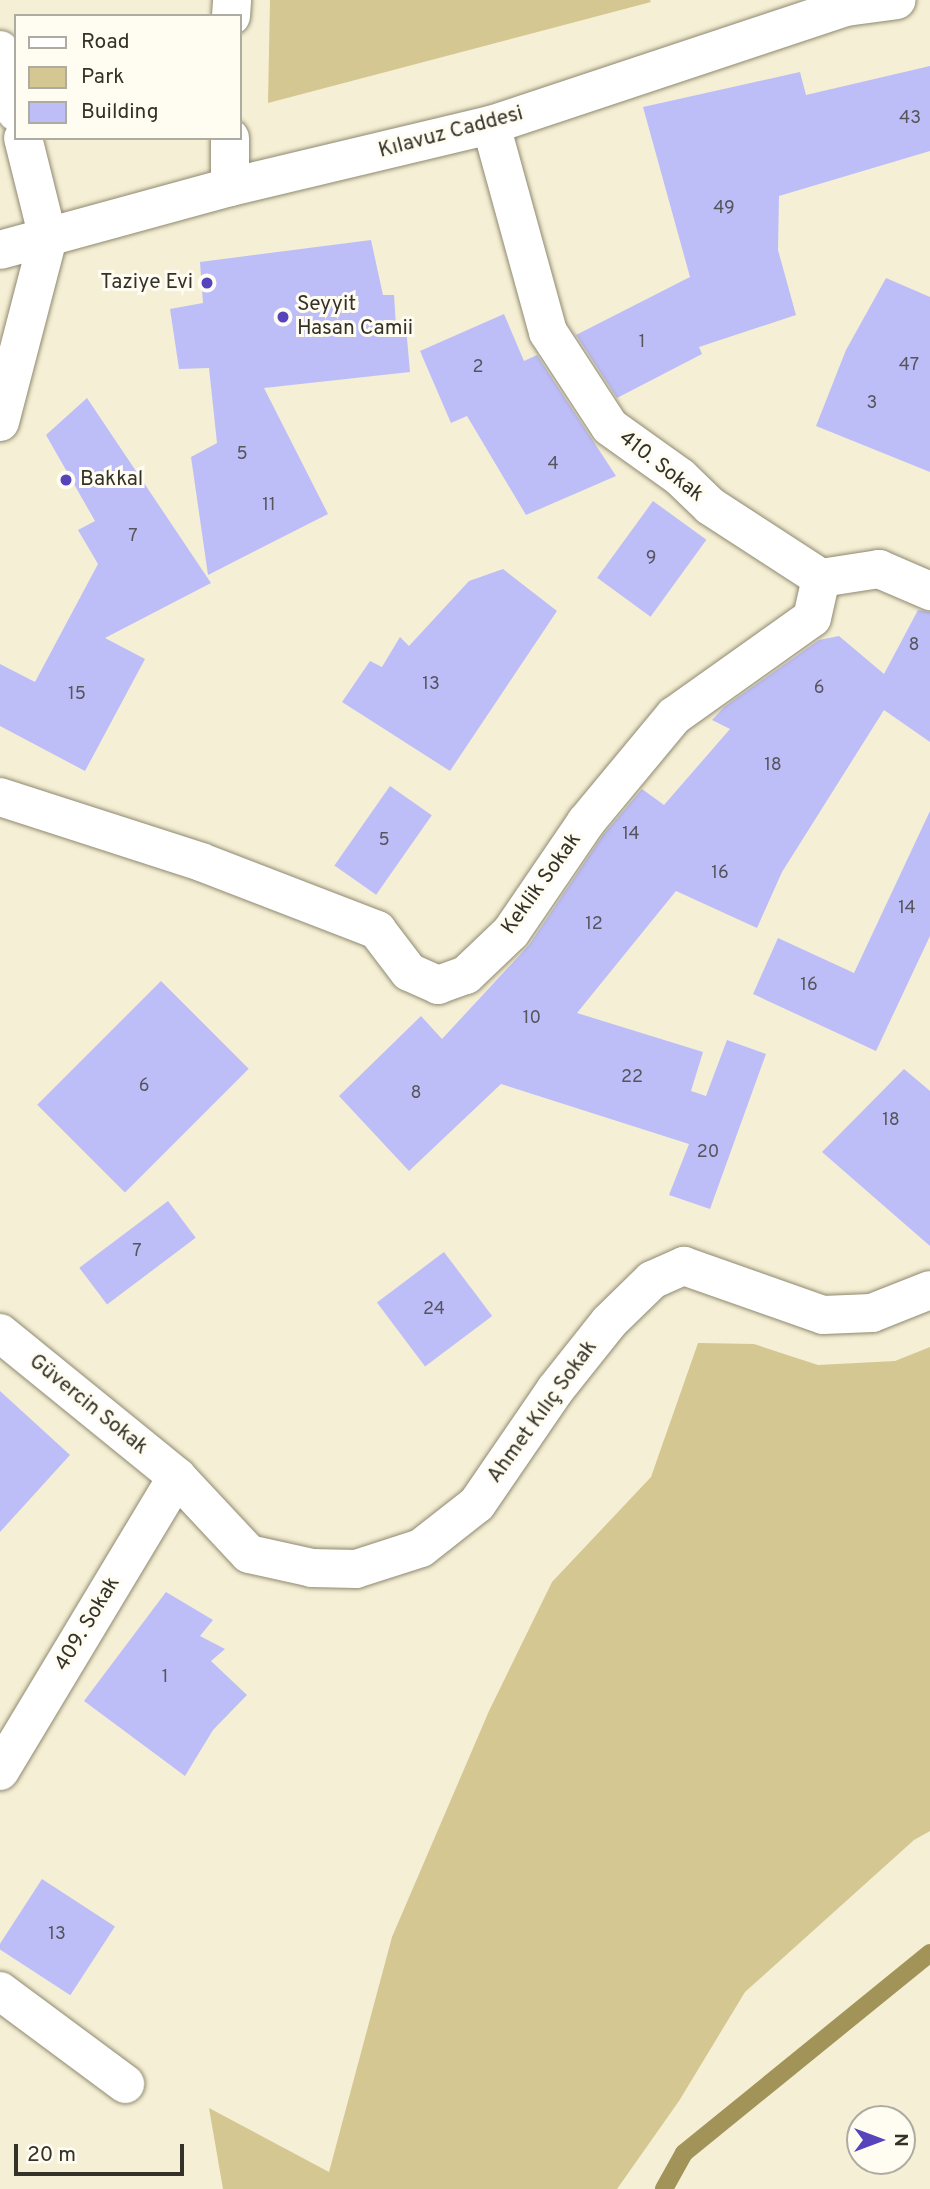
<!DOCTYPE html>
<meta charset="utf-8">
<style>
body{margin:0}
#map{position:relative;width:930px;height:2189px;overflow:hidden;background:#f5efd5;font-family:Overpass,sans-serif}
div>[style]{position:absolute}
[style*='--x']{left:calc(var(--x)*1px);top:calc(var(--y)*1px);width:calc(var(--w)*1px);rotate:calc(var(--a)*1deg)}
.green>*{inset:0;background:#d4c792}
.stream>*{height:18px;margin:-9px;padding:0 9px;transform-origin:9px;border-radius:9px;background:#a29458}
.building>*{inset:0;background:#bdbef8;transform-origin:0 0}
.roads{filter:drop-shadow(0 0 2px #8e8970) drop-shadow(0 0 2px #8e8970)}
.street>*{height:38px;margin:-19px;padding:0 19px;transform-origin:19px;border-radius:19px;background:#fff}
.secondary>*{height:38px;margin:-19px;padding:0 19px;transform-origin:19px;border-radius:19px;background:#fff}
.dots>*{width:19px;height:19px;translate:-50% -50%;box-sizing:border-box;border:4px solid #fffcf2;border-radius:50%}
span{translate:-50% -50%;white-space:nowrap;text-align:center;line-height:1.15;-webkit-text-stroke:6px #fffcf2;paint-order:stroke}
.number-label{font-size:18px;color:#56555c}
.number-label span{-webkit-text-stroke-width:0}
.street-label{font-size:21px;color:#343228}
.poi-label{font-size:21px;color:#343228}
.right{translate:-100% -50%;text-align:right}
.left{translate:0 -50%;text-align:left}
.legend{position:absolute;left:14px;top:14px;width:228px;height:126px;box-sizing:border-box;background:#fffcf2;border:2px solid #aeaba1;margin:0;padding:9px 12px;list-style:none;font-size:21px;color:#343228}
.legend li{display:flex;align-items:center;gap:14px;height:35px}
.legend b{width:35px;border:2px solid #aeaba1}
.north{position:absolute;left:846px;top:2105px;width:70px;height:70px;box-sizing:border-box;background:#fffcf2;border:2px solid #aeaba1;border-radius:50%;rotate:90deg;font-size:19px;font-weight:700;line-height:28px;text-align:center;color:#343228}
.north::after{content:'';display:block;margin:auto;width:24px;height:32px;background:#5544bc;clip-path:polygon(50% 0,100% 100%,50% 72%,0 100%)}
.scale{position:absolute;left:14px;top:2144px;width:170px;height:32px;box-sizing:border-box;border:4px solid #343228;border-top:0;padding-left:9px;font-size:21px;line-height:24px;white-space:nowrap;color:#343228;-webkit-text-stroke:5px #fffcf2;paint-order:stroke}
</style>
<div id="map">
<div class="green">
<i style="clip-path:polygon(270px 0,650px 0,651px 2px,268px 103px)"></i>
<i style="clip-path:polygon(698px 1343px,754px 1344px,818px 1365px,895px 1361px,930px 1347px,930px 1831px,914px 1840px,745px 1992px,679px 2101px,617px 2189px,223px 2189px,209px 2108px,329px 2172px,392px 1937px,489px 1711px,552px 1582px,651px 1477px)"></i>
</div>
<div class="stream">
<i style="--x:664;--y:2189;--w:41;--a:-60.9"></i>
<i style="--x:684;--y:2153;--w:317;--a:-39.1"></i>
</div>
<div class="building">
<i style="clip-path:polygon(930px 66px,930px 151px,779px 196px,778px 250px,796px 315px,699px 347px,702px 354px,617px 398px,576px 335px,690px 277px,643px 107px,800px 72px,806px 95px)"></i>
<i style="clip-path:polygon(371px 240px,383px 295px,394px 295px,396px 326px,406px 327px,410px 372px,264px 388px,328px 514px,208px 575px,191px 457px,217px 443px,209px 368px,179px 369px,170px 309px,203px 303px,200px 262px)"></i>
<i style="clip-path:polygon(886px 278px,930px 297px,930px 472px,816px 426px,846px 350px)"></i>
<i style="clip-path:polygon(504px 314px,524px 361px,537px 355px,616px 476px,526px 515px,467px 416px,451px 423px,420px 351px)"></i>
<i style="clip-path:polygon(87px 398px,211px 583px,105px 638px,145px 659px,85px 771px,0 726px,0 664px,35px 682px,98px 564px,78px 530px,95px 521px,46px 435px)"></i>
<i style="left:653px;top:501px;width:66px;height:95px;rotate:36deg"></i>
<i style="clip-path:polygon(503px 569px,557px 611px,450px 771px,342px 702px,370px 661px,382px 667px,400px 637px,409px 646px,469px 581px)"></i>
<i style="clip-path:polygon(918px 610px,930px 612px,930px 742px,884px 710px,782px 872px,757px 928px,676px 891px,577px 1013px,703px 1052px,691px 1091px,706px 1096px,727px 1040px,766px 1054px,710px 1209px,669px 1195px,689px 1144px,501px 1084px,409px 1171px,339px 1096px,421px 1016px,442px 1039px,529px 945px,603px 835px,642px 789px,664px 805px,730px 729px,712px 720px,724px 707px,819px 640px,839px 636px,884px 674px)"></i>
<i style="left:390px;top:786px;width:51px;height:97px;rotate:35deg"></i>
<i style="clip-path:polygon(930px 811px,930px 936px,876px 1051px,753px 994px,778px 938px,854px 973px)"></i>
<i style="left:161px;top:981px;width:124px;height:175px;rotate:45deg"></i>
<i style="clip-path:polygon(904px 1069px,930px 1091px,930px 1246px,822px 1152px)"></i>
<i style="left:168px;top:1201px;width:46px;height:111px;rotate:53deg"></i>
<i style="left:444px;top:1252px;width:80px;height:84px;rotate:53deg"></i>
<i style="clip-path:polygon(0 1391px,70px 1455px,0 1532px)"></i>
<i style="clip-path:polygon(166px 1592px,213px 1620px,200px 1636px,225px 1649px,211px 1661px,247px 1695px,213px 1730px,185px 1776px,84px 1701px)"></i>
<i style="left:42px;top:1879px;width:87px;height:82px;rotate:33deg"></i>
</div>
<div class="roads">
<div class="street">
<i style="--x:231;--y:16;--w:16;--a:-86"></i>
<i style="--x:0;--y:50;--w:64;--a:75.5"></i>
<i style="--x:491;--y:125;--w:215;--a:74.6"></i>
<i style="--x:548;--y:332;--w:113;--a:56.9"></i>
<i style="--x:610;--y:427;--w:86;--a:35.5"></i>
<i style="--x:680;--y:477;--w:42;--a:44"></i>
<i style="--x:710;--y:506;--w:132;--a:33"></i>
<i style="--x:821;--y:578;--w:59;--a:-8.8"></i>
<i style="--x:879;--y:569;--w:56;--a:23.3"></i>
<i style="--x:230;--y:138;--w:49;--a:90"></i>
<i style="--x:0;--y:422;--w:190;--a:-75.4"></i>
<i style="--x:48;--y:238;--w:103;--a:-104"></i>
<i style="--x:0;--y:797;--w:211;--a:17.9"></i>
<i style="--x:201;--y:862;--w:189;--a:21.1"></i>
<i style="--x:377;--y:930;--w:53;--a:52.7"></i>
<i style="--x:409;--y:972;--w:32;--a:24"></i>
<i style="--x:438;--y:985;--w:30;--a:-20"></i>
<i style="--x:466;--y:975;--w:62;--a:-43.7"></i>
<i style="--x:511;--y:932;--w:133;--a:-55.7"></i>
<i style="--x:586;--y:822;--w:138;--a:-50.3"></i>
<i style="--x:674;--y:716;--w:169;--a:-35.4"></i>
<i style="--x:812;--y:618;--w:41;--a:-77.3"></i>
<i style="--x:0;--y:1333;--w:228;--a:39.1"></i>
<i style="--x:177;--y:1477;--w:105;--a:46.9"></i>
<i style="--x:249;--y:1554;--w:65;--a:12.5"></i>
<i style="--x:312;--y:1568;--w:44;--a:1.3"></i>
<i style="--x:356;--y:1569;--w:68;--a:-17.9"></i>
<i style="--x:421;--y:1548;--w:71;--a:-38.2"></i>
<i style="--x:477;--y:1504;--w:138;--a:-55.6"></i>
<i style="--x:555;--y:1390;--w:87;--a:-51.5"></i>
<i style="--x:609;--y:1322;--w:60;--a:-44.3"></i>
<i style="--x:652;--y:1280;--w:35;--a:-24"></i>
<i style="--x:684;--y:1266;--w:147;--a:19.4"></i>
<i style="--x:823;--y:1315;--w:49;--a:-2.3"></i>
<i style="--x:872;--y:1313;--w:62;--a:-21.6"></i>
<i style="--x:0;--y:1771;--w:343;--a:-59"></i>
<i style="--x:0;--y:1991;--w:156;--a:36.6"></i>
</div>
<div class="secondary">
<i style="--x:0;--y:250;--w:238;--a:-15.3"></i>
<i style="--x:230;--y:187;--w:268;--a:-13.4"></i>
<i style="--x:491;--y:125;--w:374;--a:-18.4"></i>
<i style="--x:846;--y:7;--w:51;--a:-7.8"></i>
</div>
</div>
<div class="dots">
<i style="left:207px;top:283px;background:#5544bc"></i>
<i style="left:283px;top:317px;background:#5544bc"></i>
<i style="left:66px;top:480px;background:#5544bc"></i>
</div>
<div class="number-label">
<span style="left:910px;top:119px">43</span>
<span style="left:724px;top:209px">49</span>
<span style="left:642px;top:343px">1</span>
<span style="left:909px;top:366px">47</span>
<span style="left:478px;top:368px">2</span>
<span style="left:872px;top:404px">3</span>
<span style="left:242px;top:455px">5</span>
<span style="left:553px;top:465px">4</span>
<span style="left:269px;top:506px">11</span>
<span style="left:133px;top:537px">7</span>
<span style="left:651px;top:559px">9</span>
<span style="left:914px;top:646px">8</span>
<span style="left:431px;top:685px">13</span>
<span style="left:819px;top:689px">6</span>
<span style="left:77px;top:695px">15</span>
<span style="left:773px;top:766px">18</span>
<span style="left:631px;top:835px">14</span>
<span style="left:384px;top:841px">5</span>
<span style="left:720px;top:874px">16</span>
<span style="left:907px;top:909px">14</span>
<span style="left:594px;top:925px">12</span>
<span style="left:809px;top:986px">16</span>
<span style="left:532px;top:1019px">10</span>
<span style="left:632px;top:1078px">22</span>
<span style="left:144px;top:1087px">6</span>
<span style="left:416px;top:1094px">8</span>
<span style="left:891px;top:1121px">18</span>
<span style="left:708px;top:1153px">20</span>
<span style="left:137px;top:1252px">7</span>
<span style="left:434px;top:1310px">24</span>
<span style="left:165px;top:1678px">1</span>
<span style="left:57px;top:1935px">13</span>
</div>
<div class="street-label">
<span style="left:451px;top:133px;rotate:-15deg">Kılavuz Caddesi</span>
<span style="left:661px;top:467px;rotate:38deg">410. Sokak</span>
<span style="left:542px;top:884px;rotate:-54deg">Keklik Sokak</span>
<span style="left:88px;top:1405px;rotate:39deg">Güvercin Sokak</span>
<span style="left:543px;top:1412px;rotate:-54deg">Ahmet Kılıç Sokak</span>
<span style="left:88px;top:1624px;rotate:-59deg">409. Sokak</span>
</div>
<div class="poi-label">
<span class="right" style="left:193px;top:283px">Taziye Evi</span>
<span class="left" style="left:297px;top:317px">Seyyit<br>Hasan Camii</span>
<span class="left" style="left:80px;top:480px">Bakkal</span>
</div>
<ul class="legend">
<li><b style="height:9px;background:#fff"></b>Road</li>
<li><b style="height:19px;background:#d4c792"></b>Park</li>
<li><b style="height:19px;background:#bdbef8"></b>Building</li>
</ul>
<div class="north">N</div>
<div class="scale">20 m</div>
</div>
